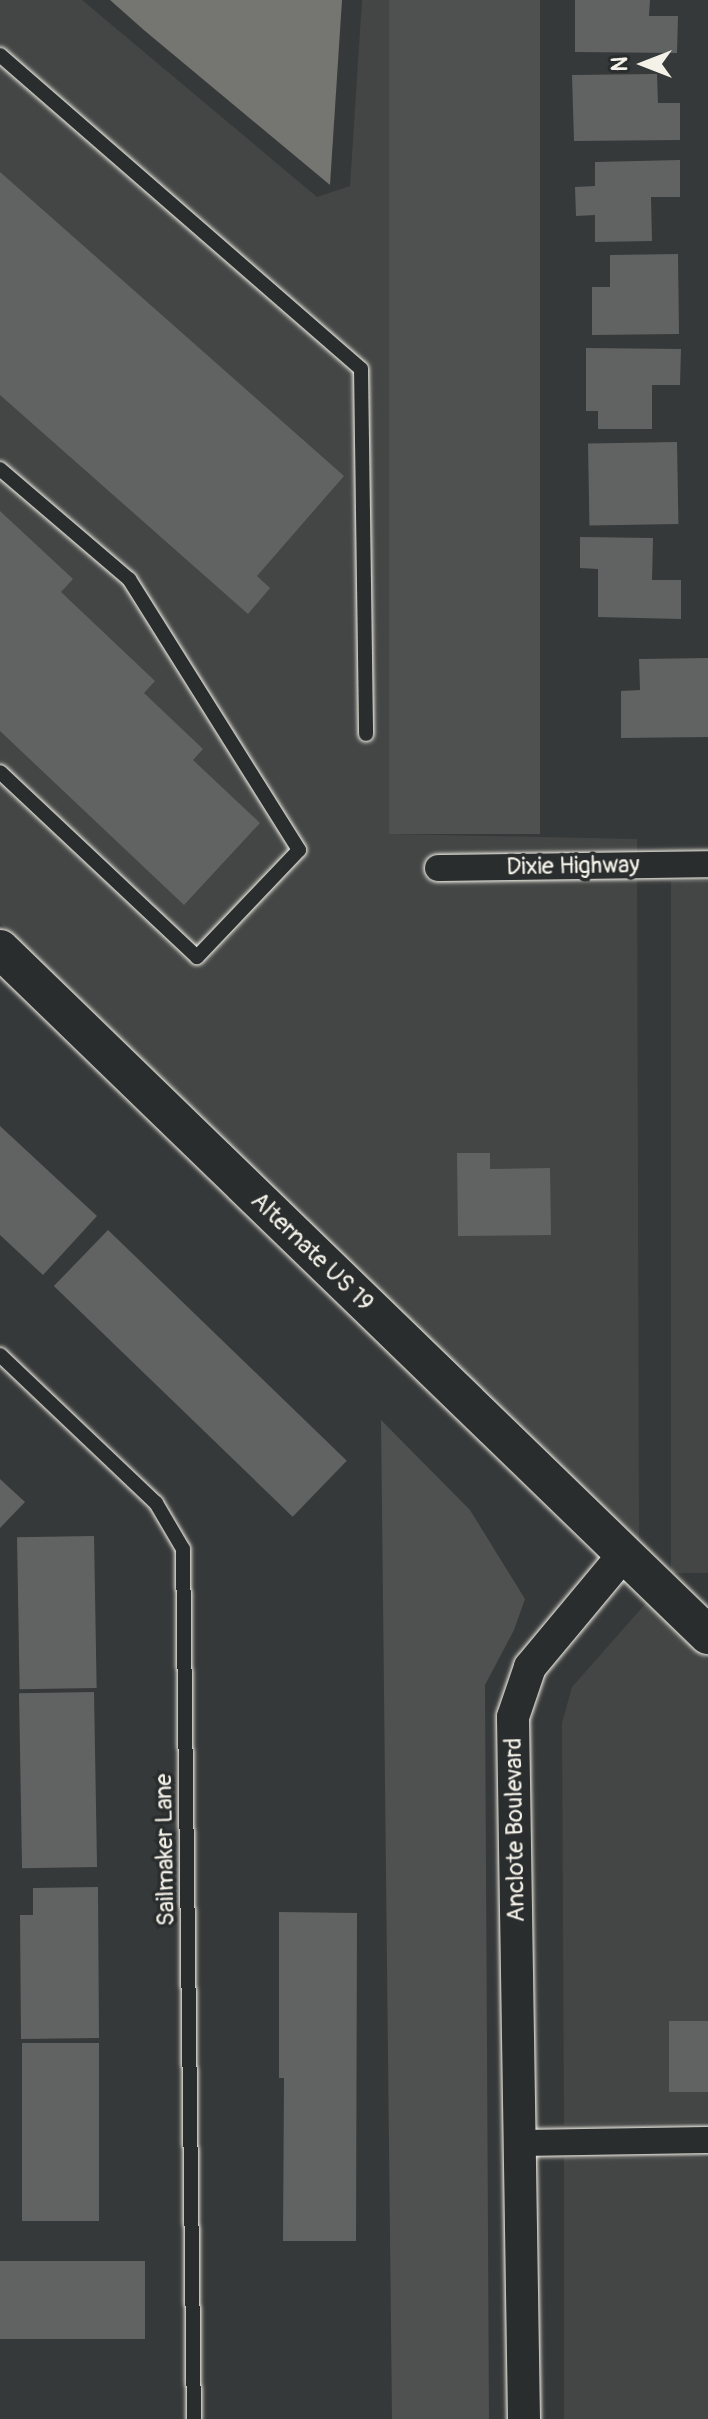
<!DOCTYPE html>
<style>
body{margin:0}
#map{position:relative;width:708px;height:2419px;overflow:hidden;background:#363939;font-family:Pangolin,sans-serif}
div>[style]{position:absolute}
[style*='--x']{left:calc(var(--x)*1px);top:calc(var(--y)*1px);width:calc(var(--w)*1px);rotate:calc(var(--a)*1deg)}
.built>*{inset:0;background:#434645;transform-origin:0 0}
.green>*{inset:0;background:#4e514f;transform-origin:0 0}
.water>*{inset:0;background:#757572}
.building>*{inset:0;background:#616362;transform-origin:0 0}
.roads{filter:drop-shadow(0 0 2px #f4f1e8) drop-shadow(0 0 2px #f4f1e8)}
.service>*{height:14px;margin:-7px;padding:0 7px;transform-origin:7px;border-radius:7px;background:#2a2d2e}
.minor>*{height:26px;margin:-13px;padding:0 13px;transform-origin:13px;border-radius:13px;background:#2a2d2e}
.tertiary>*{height:32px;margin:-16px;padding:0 16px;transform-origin:16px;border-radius:16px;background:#2a2d2e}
.secondary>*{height:38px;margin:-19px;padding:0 19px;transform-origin:19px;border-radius:19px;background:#2a2d2e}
span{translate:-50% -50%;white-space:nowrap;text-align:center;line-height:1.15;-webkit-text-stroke:7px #2a2d2e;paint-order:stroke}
.street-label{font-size:24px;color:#f4f1e8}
.north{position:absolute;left:604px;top:24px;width:80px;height:80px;-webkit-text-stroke:6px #2a2d2e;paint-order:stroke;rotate:270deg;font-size:22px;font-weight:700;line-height:32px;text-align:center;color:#f4f1e8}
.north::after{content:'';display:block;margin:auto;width:28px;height:36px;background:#f4f1e8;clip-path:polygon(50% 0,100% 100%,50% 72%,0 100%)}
</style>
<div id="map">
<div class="built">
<i style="clip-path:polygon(0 0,82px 0,317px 197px,350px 186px,362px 0,394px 0,394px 834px,637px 839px,639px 1542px,0 923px)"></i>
<i style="left:671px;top:881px;width:37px;height:692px"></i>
<i style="clip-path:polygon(647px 1602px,708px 1660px,708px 2122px,564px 2125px,562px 1723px,572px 1687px)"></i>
<i style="left:708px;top:2158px;width:261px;height:144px;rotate:90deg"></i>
</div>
<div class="green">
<i style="left:389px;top:0;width:151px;height:834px"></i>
<i style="clip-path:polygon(381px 1420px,470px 1510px,525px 1599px,514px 1630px,485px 1685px,489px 2419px,392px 2419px)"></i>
</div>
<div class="water">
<i style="clip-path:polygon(110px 0,342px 0,330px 185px,145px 31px)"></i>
</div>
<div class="building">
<i style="clip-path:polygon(575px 0,650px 0,649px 16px,678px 16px,677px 53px,575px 52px)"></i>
<i style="clip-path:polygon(657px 74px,658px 103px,680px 103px,680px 140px,574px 141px,572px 75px)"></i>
<i style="clip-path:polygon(680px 160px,680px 197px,651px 197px,652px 241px,595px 242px,595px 215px,576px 216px,575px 187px,595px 186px,595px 162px)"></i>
<i style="clip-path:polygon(0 172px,344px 476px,257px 576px,270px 588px,248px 614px,0 395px)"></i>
<i style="clip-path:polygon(678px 254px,679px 334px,592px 335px,592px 287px,610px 287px,610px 255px)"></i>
<i style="clip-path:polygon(586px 348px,681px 349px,680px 385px,652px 385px,652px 429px,598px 429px,598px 411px,586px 411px)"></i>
<i style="left:677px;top:442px;width:82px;height:89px;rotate:89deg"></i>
<i style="clip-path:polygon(0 511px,73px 579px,61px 592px,155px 681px,144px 693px,203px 749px,193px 760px,260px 823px,184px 905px,0 731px)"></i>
<i style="clip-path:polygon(580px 537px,653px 538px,652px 580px,681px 580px,681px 619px,598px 617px,598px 569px,580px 568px)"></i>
<i style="clip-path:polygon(708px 658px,708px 737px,621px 738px,621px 691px,640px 690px,639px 659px)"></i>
<i style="clip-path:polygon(0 1126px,97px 1216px,43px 1275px,0 1235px)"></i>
<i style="clip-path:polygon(457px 1153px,490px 1153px,490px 1169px,550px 1168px,551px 1235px,458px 1236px)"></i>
<i style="left:108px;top:1230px;width:332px;height:78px;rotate:44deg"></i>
<i style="clip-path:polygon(0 1479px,25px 1502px,0 1528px)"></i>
<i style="left:94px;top:1536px;width:152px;height:77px;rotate:89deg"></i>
<i style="left:94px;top:1692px;width:175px;height:75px;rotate:89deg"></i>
<i style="clip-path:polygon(98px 1887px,99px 2038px,21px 2039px,20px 1915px,33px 1915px,33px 1888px)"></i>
<i style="clip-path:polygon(279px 1912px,357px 1913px,356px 2241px,283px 2241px,284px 2078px,279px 2078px)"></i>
<i style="left:708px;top:2021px;width:71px;height:39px;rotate:90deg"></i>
<i style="left:22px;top:2043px;width:77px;height:178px"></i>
<i style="left:145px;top:2261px;width:78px;height:145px;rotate:90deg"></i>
</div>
<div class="roads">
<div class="service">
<i style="--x:0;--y:55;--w:478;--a:41"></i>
<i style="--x:361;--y:369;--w:365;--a:89.2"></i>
<i style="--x:0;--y:469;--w:170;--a:40.5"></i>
<i style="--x:129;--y:579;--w:320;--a:57.9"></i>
<i style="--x:299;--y:850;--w:148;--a:133.6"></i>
<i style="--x:197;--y:957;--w:270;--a:-136.8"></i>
<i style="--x:0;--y:1355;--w:215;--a:43.5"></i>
<i style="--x:156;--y:1503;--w:53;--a:59.6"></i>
<i style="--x:183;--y:1549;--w:870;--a:89.28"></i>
</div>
<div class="minor">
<i style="--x:438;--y:868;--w:270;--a:-0.8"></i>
<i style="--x:520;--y:2143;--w:188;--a:-0.9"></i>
</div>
<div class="tertiary">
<i style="--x:524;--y:2419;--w:702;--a:-90.9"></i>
<i style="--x:513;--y:1717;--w:53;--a:-71.2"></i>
<i style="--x:530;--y:1667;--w:147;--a:-50.2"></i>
</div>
<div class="secondary">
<i style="--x:0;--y:949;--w:986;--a:44.1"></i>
</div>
</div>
<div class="street-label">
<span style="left:573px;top:866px;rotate:-1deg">Dixie Highway</span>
<span style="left:312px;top:1252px;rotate:44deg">Alternate US 19</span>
<span style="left:515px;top:1830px;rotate:-91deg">Anclote Boulevard</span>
<span style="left:165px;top:1850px;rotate:-91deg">Sailmaker Lane</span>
</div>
<div class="north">N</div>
</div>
